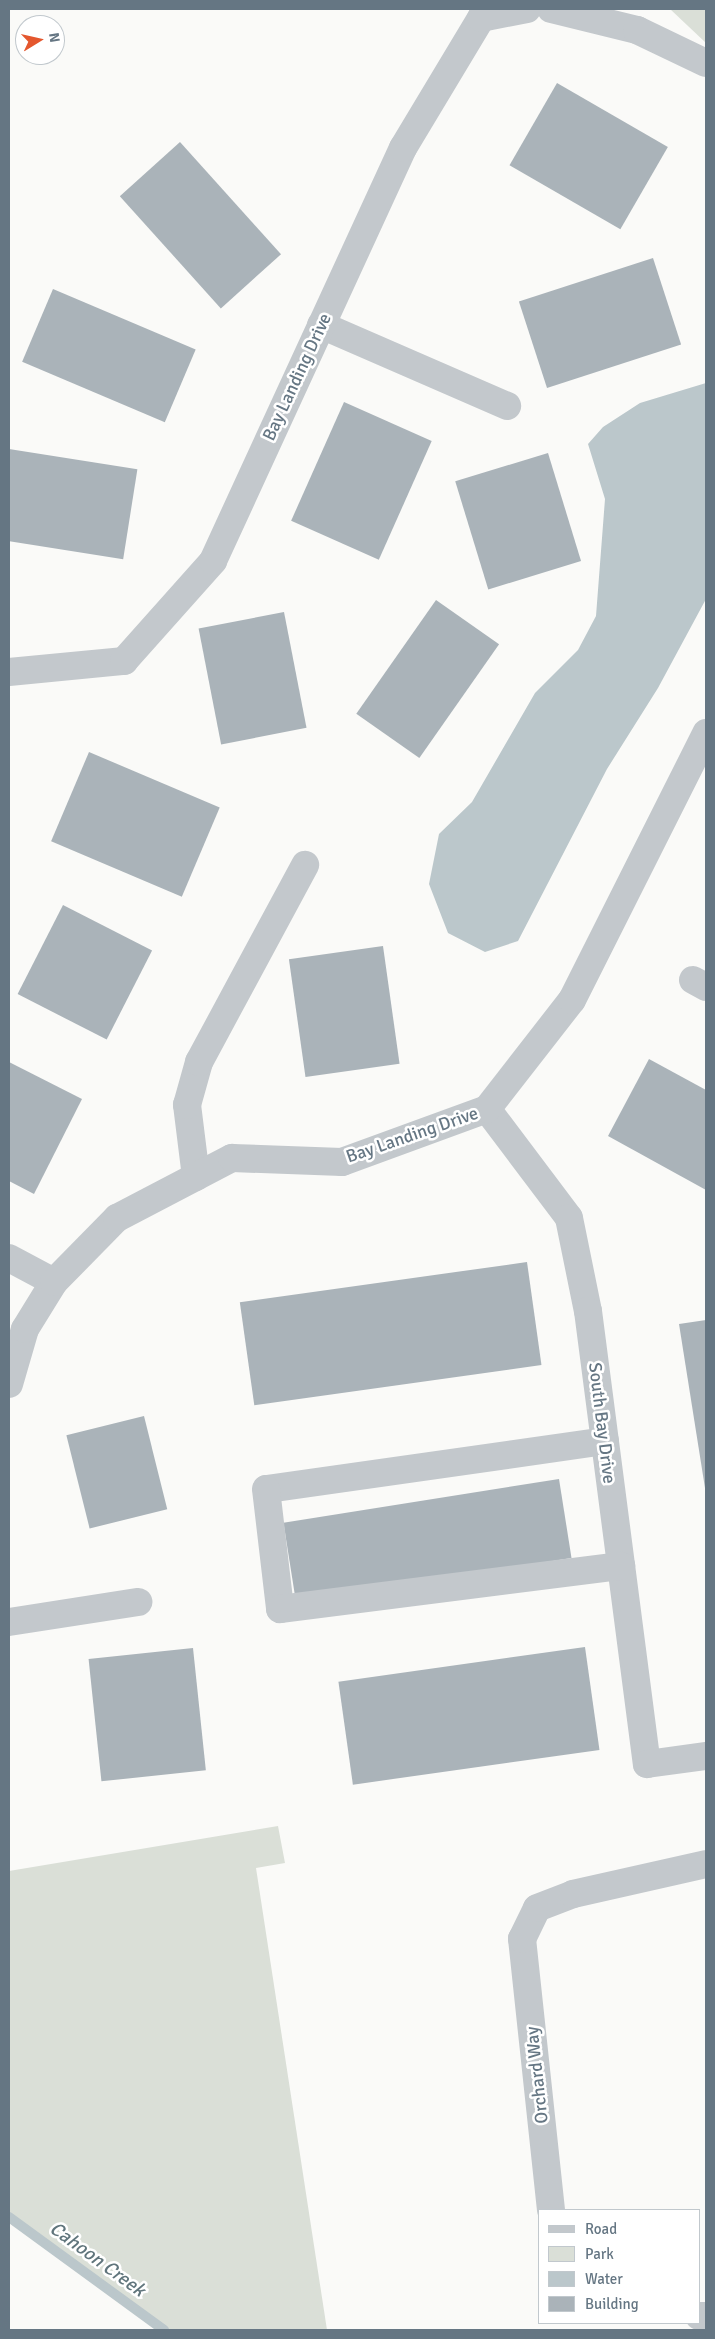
<!DOCTYPE html>
<style>
body{margin:0}
#map{position:relative;width:715px;height:2339px;overflow:hidden;background:#fafaf8;font-family:Signika,sans-serif}
div>[style]{position:absolute}
[style*='--x']{left:calc(var(--x)*1px);top:calc(var(--y)*1px);width:calc(var(--w)*1px);rotate:calc(var(--a)*1deg)}
.green>*{inset:0;background:#dadfd7}
.water>*{inset:0;background:#bbc7cb}
.stream>*{height:10px;margin:-5px;padding:0 5px;transform-origin:5px;border-radius:5px;background:#bbc7cb}
.building>*{inset:0;background:#aab3b9;transform-origin:0 0}
.minor>*{height:28px;margin:-14px;padding:0 14px;transform-origin:14px;border-radius:14px;background:#c3c8cc}
span{translate:-50% -50%;white-space:nowrap;text-align:center;line-height:1.15;-webkit-text-stroke:5px #fff;paint-order:stroke}
.street-label{font-size:18px;color:#657683}
.water-label{font-size:19px;color:#60757c;font-style:italic}
.frame{position:absolute;inset:0;border:10px solid #657683;pointer-events:none}
.legend{position:absolute;left:538px;top:2209px;width:162px;height:115px;box-sizing:border-box;background:#fff;border:1px solid #c1c8cd;margin:0;padding:6px 9px;list-style:none;font-size:15px;color:#657683}
.legend li{display:flex;align-items:center;gap:10px;height:25px}
.legend b{width:25px;border:1px solid #c1c8cd}
.north{position:absolute;left:15px;top:15px;width:50px;height:50px;box-sizing:border-box;background:#fff;border:1px solid #c1c8cd;border-radius:50%;rotate:81deg;font-size:14px;font-weight:700;line-height:20px;text-align:center;color:#657683}
.north::after{content:'';display:block;margin:auto;width:18px;height:22px;background:#e4572e;clip-path:polygon(50% 0,100% 100%,50% 72%,0 100%)}
</style>
<div id="map">
<div class="green">
<i style="clip-path:polygon(670px 9px,706px 9px,706px 43px)"></i>
<i style="clip-path:polygon(278px 1826px,285px 1863px,256px 1868px,327px 2330px,164px 2330px,9px 2217px,9px 1871px)"></i>
</div>
<div class="water">
<i style="clip-path:polygon(706px 383px,706px 599px,658px 688px,607px 769px,518px 941px,485px 952px,448px 933px,429px 884px,439px 834px,472px 802px,535px 693px,578px 650px,596px 616px,605px 499px,588px 444px,603px 427px,640px 403px)"></i>
</div>
<div class="stream">
<i style="--x:9;--y:2217;--w:192;--a:36.1"></i>
</div>
<div class="building">
<i style="left:557px;top:83px;width:128px;height:95px;rotate:30deg"></i>
<i style="left:180px;top:142px;width:151px;height:81px;rotate:48deg"></i>
<i style="left:653px;top:258px;width:91px;height:141px;rotate:72deg"></i>
<i style="left:53px;top:289px;width:155px;height:79px;rotate:23deg"></i>
<i style="left:344px;top:402px;width:96px;height:130px;rotate:24deg"></i>
<i style="left:9px;top:449px;width:130px;height:91px;rotate:9deg"></i>
<i style="left:548px;top:453px;width:113px;height:97px;rotate:73deg"></i>
<i style="left:436px;top:600px;width:77px;height:139px;rotate:35deg"></i>
<i style="left:284px;top:612px;width:118px;height:87px;rotate:79deg"></i>
<i style="left:89px;top:752px;width:142px;height:97px;rotate:23deg"></i>
<i style="left:63px;top:905px;width:100px;height:100px;rotate:27deg"></i>
<i style="left:383px;top:946px;width:119px;height:95px;rotate:82deg"></i>
<i style="clip-path:polygon(649px 1059px,706px 1090px,706px 1190px,608px 1136px)"></i>
<i style="clip-path:polygon(9px 1062px,82px 1099px,34px 1194px,9px 1181px)"></i>
<i style="left:527px;top:1262px;width:104px;height:290px;rotate:82deg"></i>
<i style="clip-path:polygon(706px 1320px,706px 1488px,705px 1488px,679px 1324px)"></i>
<i style="left:144px;top:1416px;width:96px;height:80px;rotate:76deg"></i>
<i style="left:559px;top:1479px;width:80px;height:279px;rotate:81deg"></i>
<i style="left:585px;top:1647px;width:104px;height:249px;rotate:82deg"></i>
<i style="left:193px;top:1648px;width:123px;height:105px;rotate:84deg"></i>
</div>
<div class="minor">
<i style="--x:551;--y:9;--w:89;--a:13.7"></i>
<i style="--x:637;--y:30;--w:76;--a:25.6"></i>
<i style="--x:321;--y:325;--w:203;--a:23.5"></i>
<i style="--x:9;--y:672;--w:116;--a:-5.5"></i>
<i style="--x:124;--y:661;--w:134;--a:-48.3"></i>
<i style="--x:213;--y:561;--w:455;--a:-65.3"></i>
<i style="--x:403;--y:148;--w:152;--a:-59"></i>
<i style="--x:481;--y:18;--w:47;--a:-11.1"></i>
<i style="--x:693;--y:980;--w:15;--a:28"></i>
<i style="--x:487;--y:1109;--w:136;--a:53"></i>
<i style="--x:569;--y:1218;--w:95;--a:78.5"></i>
<i style="--x:588;--y:1311;--w:457;--a:82.6"></i>
<i style="--x:647;--y:1764;--w:60;--a:-7.7"></i>
<i style="--x:196;--y:1177;--w:73;--a:-97.1"></i>
<i style="--x:187;--y:1105;--w:45;--a:-74.4"></i>
<i style="--x:199;--y:1062;--w:224;--a:-61.7"></i>
<i style="--x:9;--y:1258;--w:51;--a:28.1"></i>
<i style="--x:9;--y:1384;--w:57;--a:-73.8"></i>
<i style="--x:25;--y:1329;--w:55;--a:-58.3"></i>
<i style="--x:54;--y:1282;--w:90;--a:-45.5"></i>
<i style="--x:117;--y:1218;--w:130;--a:-27.6"></i>
<i style="--x:232;--y:1158;--w:110;--a:2.1"></i>
<i style="--x:342;--y:1162;--w:154;--a:-20.1"></i>
<i style="--x:487;--y:1109;--w:138;--a:-52.1"></i>
<i style="--x:572;--y:1000;--w:299;--a:-63.3"></i>
<i style="--x:605;--y:1441;--w:342;--a:171.9"></i>
<i style="--x:266;--y:1489;--w:121;--a:83.3"></i>
<i style="--x:280;--y:1609;--w:344;--a:-7.2"></i>
<i style="--x:9;--y:1622;--w:131;--a:-8.8"></i>
<i style="--x:551;--y:2210;--w:273;--a:-96.1"></i>
<i style="--x:522;--y:1939;--w:34;--a:-64"></i>
<i style="--x:537;--y:1908;--w:39;--a:-21"></i>
<i style="--x:573;--y:1894;--w:136;--a:-12.7"></i>
<i style="--x:699;--y:2316;--w:7;--a:0"></i>
</div>
<div class="street-label">
<span style="left:297px;top:377px;rotate:-65deg">Bay Landing Drive</span>
<span style="left:412px;top:1135px;rotate:-19deg">Bay Landing Drive</span>
<span style="left:602px;top:1423px;rotate:83deg">South Bay Drive</span>
<span style="left:537px;top:2075px;rotate:-96deg">Orchard Way</span>
</div>
<div class="water-label">
<span style="left:97px;top:2260px;rotate:36deg">Cahoon Creek</span>
</div>
<div class="frame"></div>
<ul class="legend">
<li><b style="height:6px;background:#c3c8cc"></b>Road</li>
<li><b style="height:14px;background:#dadfd7"></b>Park</li>
<li><b style="height:14px;background:#bbc7cb"></b>Water</li>
<li><b style="height:14px;background:#aab3b9"></b>Building</li>
</ul>
<div class="north">N</div>
</div>
